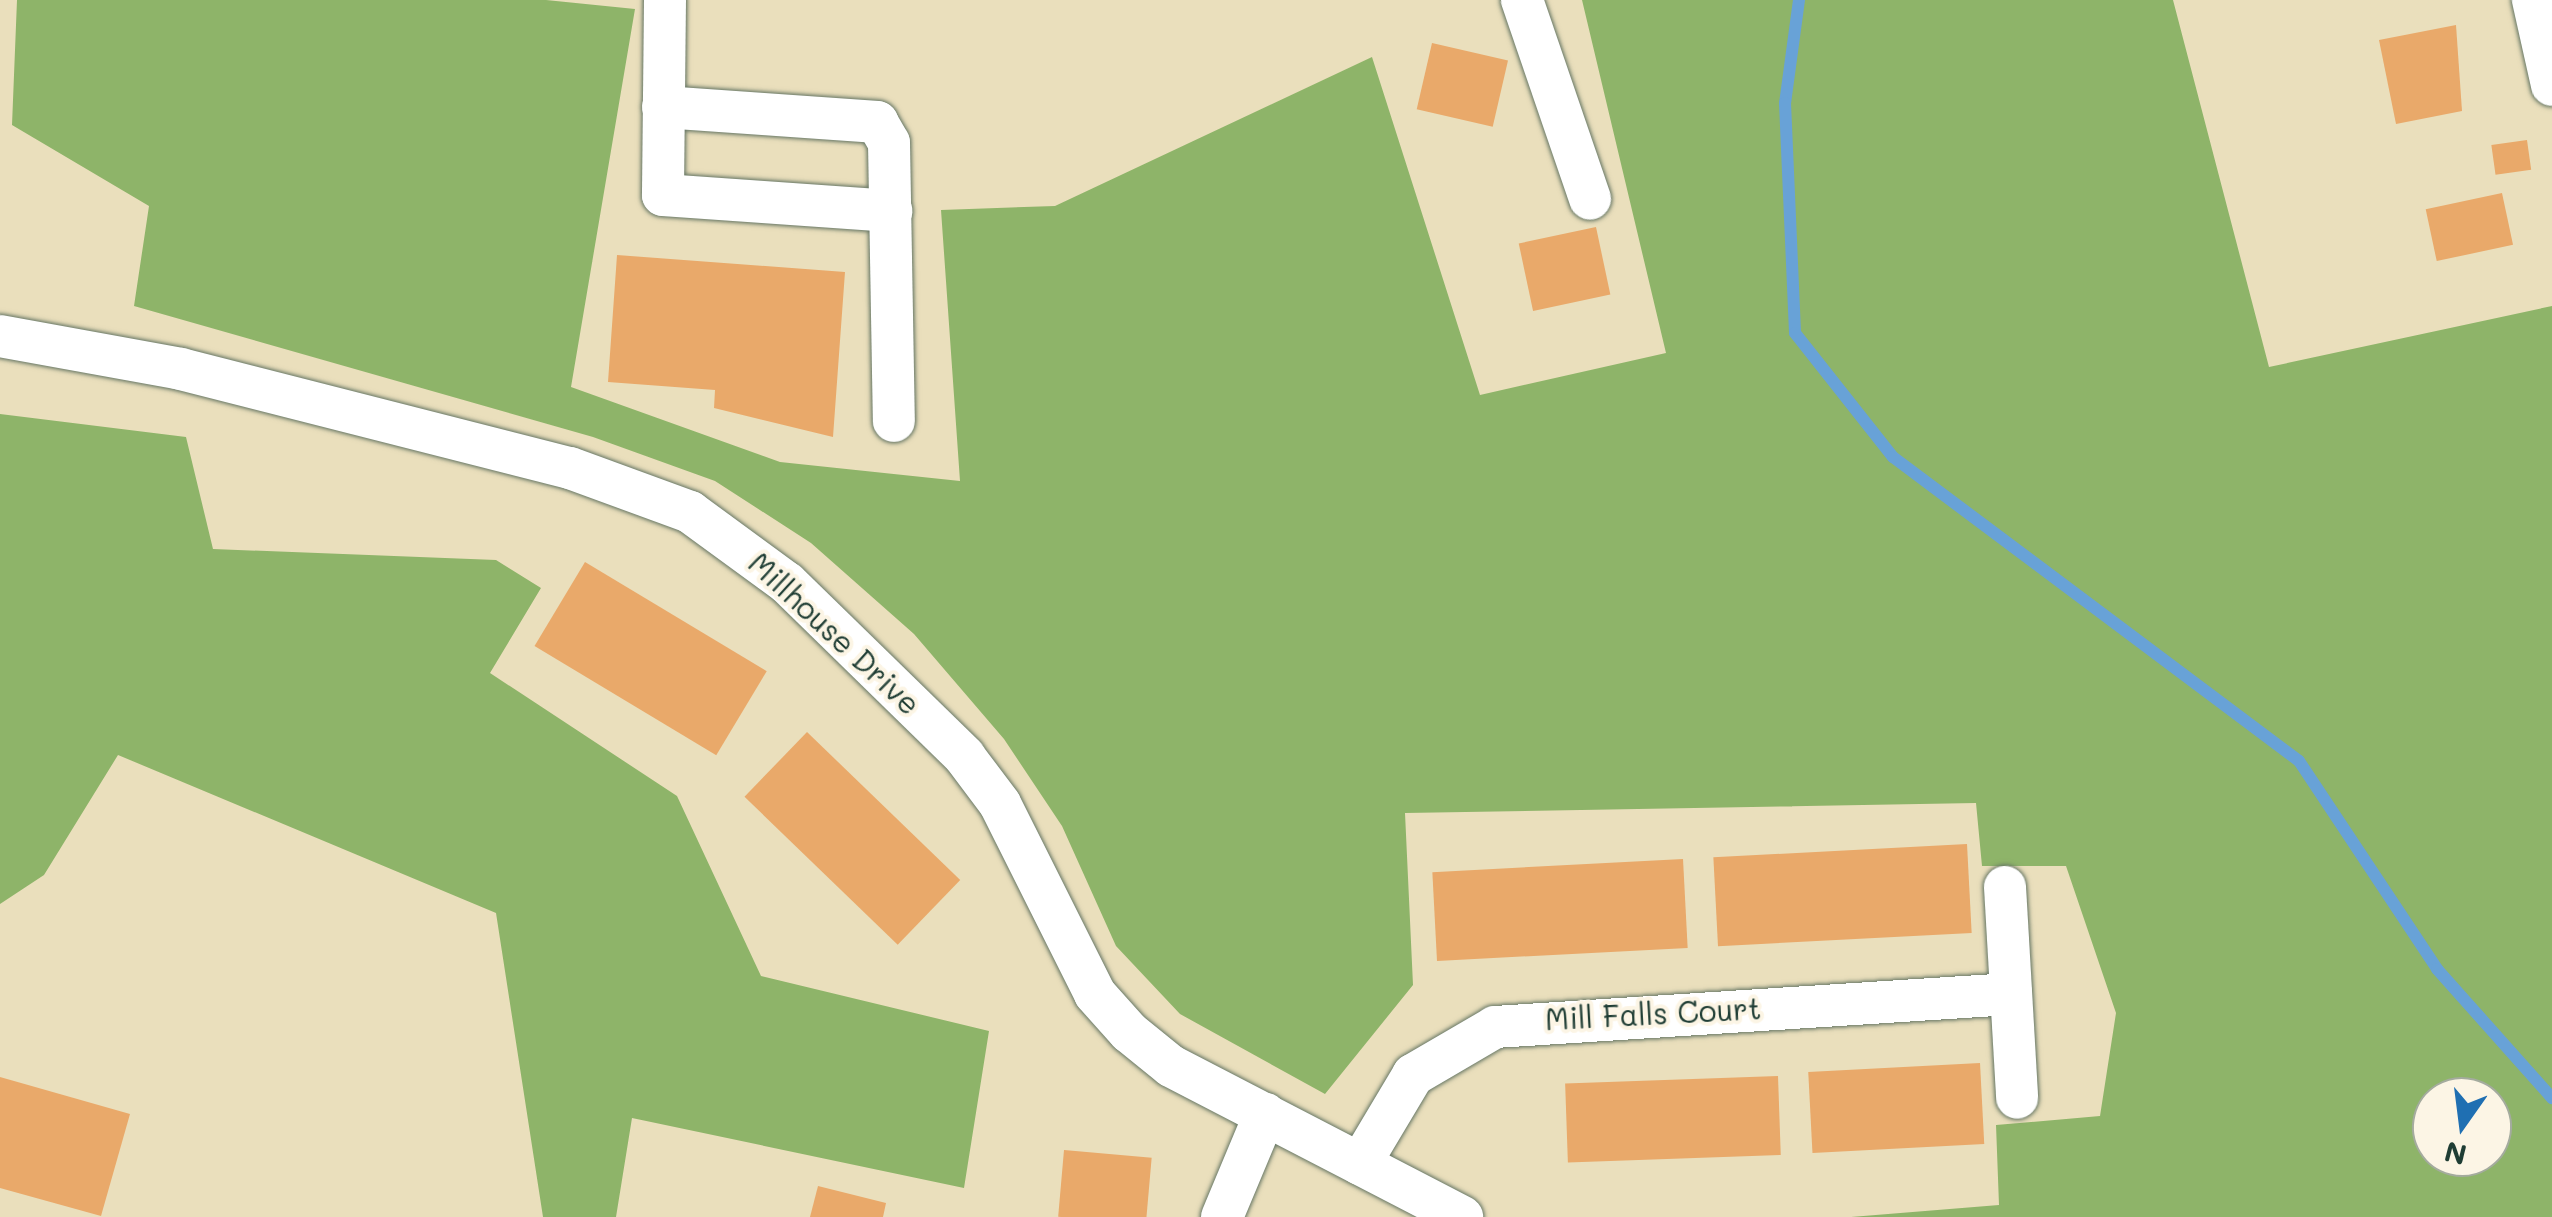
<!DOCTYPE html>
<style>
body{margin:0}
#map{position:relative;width:2552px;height:1217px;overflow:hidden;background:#eadfbc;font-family:Mali,sans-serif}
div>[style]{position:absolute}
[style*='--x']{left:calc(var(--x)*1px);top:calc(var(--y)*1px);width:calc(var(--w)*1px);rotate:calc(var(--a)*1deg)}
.forest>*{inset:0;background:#8eb469}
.stream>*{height:12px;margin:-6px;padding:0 6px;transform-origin:6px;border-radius:6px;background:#68a2d7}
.building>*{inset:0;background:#e9a96a;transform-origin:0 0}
.roads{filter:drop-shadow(0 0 2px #667664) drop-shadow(0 0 2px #667664)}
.minor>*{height:42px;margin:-21px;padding:0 21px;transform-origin:21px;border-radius:21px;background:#fff}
span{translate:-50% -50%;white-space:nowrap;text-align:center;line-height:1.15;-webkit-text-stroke:8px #fcf5e5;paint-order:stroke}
.street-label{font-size:30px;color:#1f3d34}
.north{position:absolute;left:2412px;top:1077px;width:100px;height:100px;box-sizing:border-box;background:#fcf5e5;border:2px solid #a4ab9e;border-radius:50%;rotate:194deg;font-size:28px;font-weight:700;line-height:40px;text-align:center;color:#1f3d34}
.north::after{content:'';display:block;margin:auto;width:35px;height:45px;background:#1f6fb2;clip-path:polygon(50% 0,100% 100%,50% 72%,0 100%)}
</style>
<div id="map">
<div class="forest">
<i style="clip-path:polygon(evenodd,17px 0,546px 0,635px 9px,571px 387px,780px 462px,960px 481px,941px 210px,1055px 206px,1372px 57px,1480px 395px,1666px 353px,1582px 0,2173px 0,2269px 367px,2552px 306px,2552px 1217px,1851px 1217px,1999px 1205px,1996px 1125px,2100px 1116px,2116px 1013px,2066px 866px,1982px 866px,1976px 803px,1405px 813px,1413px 985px,1325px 1094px,1180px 1014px,1116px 946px,1062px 826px,1004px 739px,914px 634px,811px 543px,715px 481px,593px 437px,134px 306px,149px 206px,12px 125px,17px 0,2432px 1097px,2492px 1097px,2492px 1157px,2432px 1157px,2432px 1097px)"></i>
<i style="clip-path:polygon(0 414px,186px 437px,213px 549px,496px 560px,541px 588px,490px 673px,677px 796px,761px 976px,989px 1031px,964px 1188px,632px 1118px,616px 1217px,543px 1217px,496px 913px,118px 755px,44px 875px,0 904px)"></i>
</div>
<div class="stream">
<i style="--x:1799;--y:0;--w:104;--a:97.7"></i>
<i style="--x:1785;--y:103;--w:230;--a:87.5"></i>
<i style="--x:1795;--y:333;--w:158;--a:51.7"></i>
<i style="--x:1893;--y:457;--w:507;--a:36.82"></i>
<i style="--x:2299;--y:761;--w:250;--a:56.4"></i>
<i style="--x:2437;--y:969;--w:173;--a:48.3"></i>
</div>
<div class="building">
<i style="clip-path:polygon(2456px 25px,2462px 111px,2396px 124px,2379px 40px)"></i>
<i style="left:1432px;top:43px;width:78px;height:68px;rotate:13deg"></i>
<i style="left:2527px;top:140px;width:30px;height:36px;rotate:82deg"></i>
<i style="left:2502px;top:193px;width:53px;height:78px;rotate:78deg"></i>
<i style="left:1596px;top:227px;width:69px;height:79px;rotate:78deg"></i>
<i style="clip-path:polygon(617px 255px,845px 272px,833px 437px,714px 408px,715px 390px,608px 382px)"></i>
<i style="left:585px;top:562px;width:212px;height:98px;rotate:31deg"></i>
<i style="left:807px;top:732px;width:213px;height:90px;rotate:44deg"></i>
<i style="left:1967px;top:844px;width:89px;height:254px;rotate:87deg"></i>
<i style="left:1683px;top:859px;width:89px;height:251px;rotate:87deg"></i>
<i style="left:1980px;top:1063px;width:81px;height:172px;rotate:87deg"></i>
<i style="left:1778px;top:1076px;width:79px;height:213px;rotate:88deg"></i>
<i style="clip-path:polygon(0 1077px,130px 1114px,101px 1216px,0 1188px)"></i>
<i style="left:1064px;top:1150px;width:88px;height:67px;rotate:5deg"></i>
<i style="clip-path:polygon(818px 1186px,886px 1203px,883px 1217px,810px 1217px)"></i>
</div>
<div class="roads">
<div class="minor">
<i style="--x:665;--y:0;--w:195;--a:90.6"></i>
<i style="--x:663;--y:195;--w:229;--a:4"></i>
<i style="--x:1522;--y:0;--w:210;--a:71.1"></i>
<i style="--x:2533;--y:0;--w:87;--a:77.4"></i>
<i style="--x:663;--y:107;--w:215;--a:4"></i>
<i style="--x:877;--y:122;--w:24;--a:60"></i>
<i style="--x:889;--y:143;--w:278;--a:89"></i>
<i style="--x:0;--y:336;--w:184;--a:10.3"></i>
<i style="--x:181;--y:369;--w:401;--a:14.3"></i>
<i style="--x:570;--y:468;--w:128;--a:20.1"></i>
<i style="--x:690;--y:512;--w:120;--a:36.2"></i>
<i style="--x:787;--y:583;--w:248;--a:44.3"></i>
<i style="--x:964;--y:756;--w:60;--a:53.1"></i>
<i style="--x:1000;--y:804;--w:212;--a:63.4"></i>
<i style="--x:1095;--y:994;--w:51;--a:48.2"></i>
<i style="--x:1129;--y:1032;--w:54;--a:39"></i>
<i style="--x:1171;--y:1066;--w:328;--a:27.4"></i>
<i style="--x:2005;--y:887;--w:211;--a:86.7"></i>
<i style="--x:1360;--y:1164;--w:104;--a:-59.2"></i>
<i style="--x:1413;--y:1075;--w:95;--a:-30.3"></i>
<i style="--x:1495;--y:1027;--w:517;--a:-3.66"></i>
<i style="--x:1222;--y:1217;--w:112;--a:-67.3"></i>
</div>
</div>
<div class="street-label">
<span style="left:835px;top:633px;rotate:43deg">Millhouse Drive</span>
<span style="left:1653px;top:1013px;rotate:-3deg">Mill Falls Court</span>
</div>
<div class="north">N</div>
</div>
